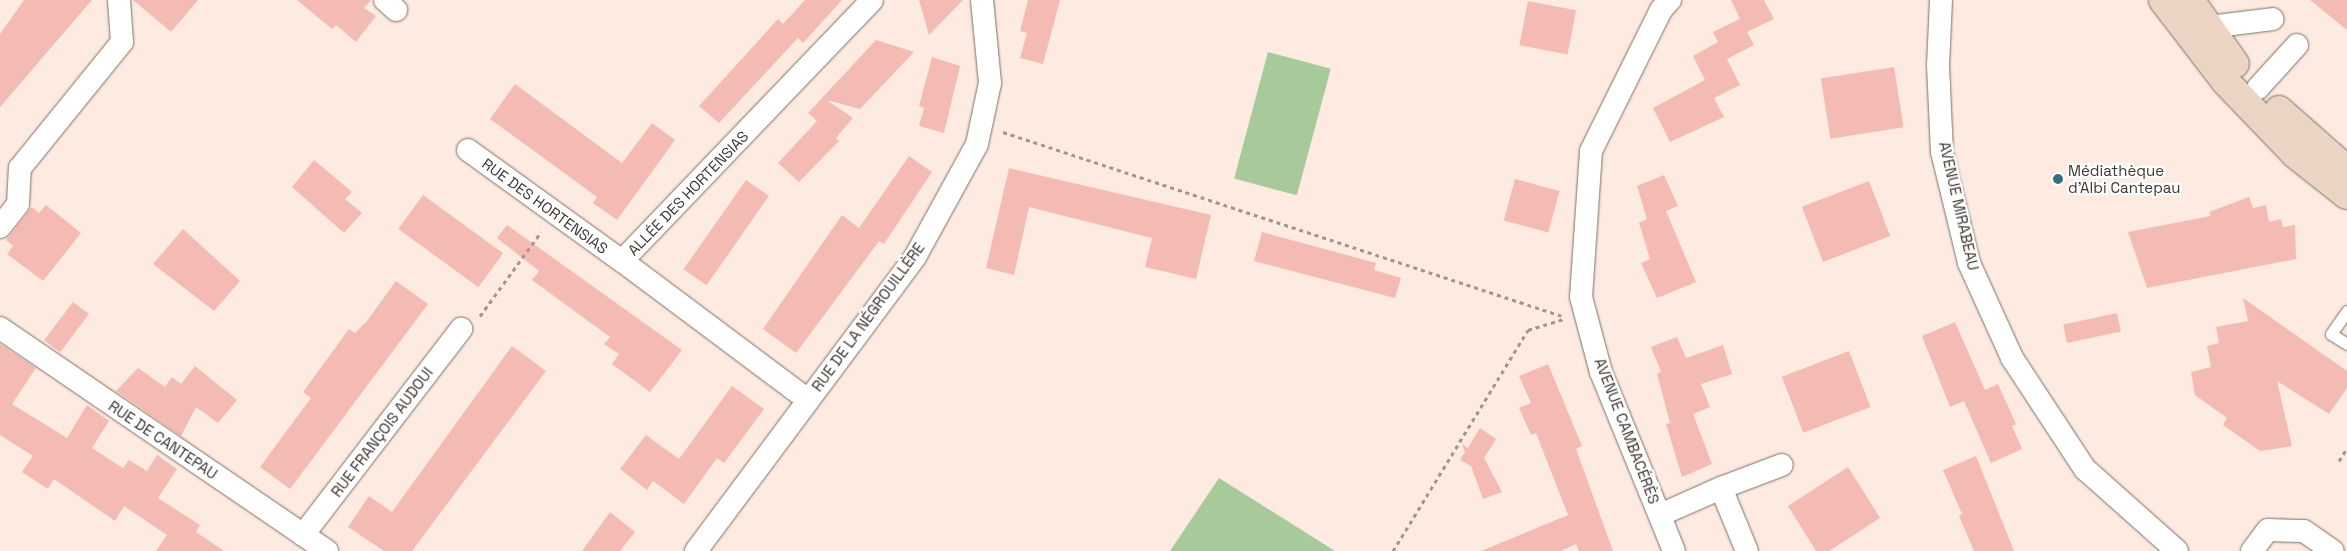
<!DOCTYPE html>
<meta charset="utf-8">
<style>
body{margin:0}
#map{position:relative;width:2347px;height:551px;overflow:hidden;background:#fdeae0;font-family:"Space Grotesk",sans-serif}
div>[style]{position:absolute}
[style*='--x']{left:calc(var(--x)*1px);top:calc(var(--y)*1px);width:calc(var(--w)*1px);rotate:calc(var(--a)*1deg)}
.green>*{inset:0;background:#a8ca9b;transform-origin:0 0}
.building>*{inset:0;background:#f4bbb4;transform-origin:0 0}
.path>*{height:3px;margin-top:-1.5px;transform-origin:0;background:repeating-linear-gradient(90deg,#a3958e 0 4px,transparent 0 8px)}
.roads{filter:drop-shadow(0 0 1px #7f6f65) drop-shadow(0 0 1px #7f6f65)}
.service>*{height:11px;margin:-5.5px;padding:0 5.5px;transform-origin:5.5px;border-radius:5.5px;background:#fff}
.minor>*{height:22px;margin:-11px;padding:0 11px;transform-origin:11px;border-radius:11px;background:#fff}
.secondary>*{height:28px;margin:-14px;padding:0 14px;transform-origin:14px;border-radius:14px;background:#ecd4c4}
.dots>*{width:14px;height:14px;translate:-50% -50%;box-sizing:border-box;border:2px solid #fff;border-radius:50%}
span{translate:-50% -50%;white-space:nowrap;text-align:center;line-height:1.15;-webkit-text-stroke:4.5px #fff;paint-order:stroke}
.poi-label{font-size:15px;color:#3d3632}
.left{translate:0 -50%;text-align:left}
.street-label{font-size:15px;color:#3d3632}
</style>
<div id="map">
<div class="green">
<i style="left:1268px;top:52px;width:65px;height:131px;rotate:15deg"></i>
<i style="clip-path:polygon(1219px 478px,1335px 551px,1170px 551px)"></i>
</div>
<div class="building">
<i style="clip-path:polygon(24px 0,92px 0,0 107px,0 34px)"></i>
<i style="clip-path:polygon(133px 0,198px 0,171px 32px)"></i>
<i style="clip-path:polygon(297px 0,371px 0,364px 8px,376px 16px,356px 42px,336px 25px,332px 29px)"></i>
<i style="clip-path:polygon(805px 0,842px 0,803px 43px,798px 38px,719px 123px,699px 106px,778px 19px,783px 24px)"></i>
<i style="clip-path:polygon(919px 0,963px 0,929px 35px)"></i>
<i style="clip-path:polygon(1028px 0,1060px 0,1043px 64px,1020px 58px,1027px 33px,1020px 31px)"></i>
<i style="clip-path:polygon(1731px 0,1764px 0,1774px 19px,1747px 32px,1754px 45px,1727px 59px,1740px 85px,1714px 98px,1724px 117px,1670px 142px,1653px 108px,1705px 80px,1693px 56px,1718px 42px,1713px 32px,1740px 19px)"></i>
<i style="clip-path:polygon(2310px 0,2347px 0,2347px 30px)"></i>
<i style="left:1528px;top:1px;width:49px;height:45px;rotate:11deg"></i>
<i style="clip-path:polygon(876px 40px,914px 52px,860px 109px,827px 100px,853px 118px,836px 138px,839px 141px,799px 182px,778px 163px,817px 121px,808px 113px)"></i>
<i style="clip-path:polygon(932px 57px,960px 66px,944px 133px,919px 126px,924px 108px,919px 106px)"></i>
<i style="left:1894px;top:67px;width:61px;height:74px;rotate:81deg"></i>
<i style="clip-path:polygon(515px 84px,622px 163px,652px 123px,675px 140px,617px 220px,593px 203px,597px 197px,490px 119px)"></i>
<i style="clip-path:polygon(909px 156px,932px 172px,884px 244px,879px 241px,796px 353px,763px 329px,842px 215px,859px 228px)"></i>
<i style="clip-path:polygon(314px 160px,352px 192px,345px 199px,362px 213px,344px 233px,292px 187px)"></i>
<i style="clip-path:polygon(1009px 168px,1211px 215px,1196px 279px,1145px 267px,1152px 238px,1029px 207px,1014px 275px,986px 268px)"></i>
<i style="clip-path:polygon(1664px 175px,1678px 206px,1666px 211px,1696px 282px,1657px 298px,1641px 263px,1650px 259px,1639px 223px,1647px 219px,1637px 186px)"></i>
<i style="left:1515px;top:179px;width:46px;height:43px;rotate:15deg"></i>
<i style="left:746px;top:180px;width:28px;height:109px;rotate:35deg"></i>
<i style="left:1869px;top:181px;width:59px;height:72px;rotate:69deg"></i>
<i style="left:423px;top:195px;width:99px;height:42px;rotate:36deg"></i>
<i style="clip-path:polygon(2249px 197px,2253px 208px,2266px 205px,2269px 222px,2281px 219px,2283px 227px,2295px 225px,2296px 259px,2147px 288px,2128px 232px,2211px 216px,2209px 212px)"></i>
<i style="clip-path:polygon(46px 205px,81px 233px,43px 281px,7px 254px,13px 246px,6px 240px,32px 207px,39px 213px)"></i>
<i style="clip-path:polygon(507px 225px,682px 350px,650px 392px,612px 364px,619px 354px,604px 344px,610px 337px,532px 280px,539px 271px,497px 238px)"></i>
<i style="clip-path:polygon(183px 229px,240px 281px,214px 311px,153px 264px)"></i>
<i style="clip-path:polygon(1262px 232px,1376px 263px,1374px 270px,1401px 278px,1395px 298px,1254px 261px)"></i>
<i style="clip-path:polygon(396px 281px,428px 304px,290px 489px,260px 467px,311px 398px,303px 392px,349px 329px,355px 333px,367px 321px)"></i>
<i style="clip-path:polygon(2243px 298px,2347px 371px,2347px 388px,2329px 414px,2277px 381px,2292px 446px,2260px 451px,2223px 425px,2227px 418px,2195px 395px,2191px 372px,2211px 367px,2207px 346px,2219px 343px,2216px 327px,2248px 321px)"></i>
<i style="left:73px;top:302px;width:20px;height:48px;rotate:37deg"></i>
<i style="left:2117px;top:313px;width:19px;height:55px;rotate:78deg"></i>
<i style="clip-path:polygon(1955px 322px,1985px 390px,1998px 384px,2016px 424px,2012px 426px,2022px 449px,1991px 463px,1964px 401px,1950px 407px,1922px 336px)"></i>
<i style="clip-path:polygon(1677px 337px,1686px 358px,1723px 345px,1732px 374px,1701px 384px,1710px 407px,1693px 414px,1712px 464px,1682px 477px,1666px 424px,1670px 423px,1657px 374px,1661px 372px,1651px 347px)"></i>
<i style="clip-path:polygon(0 344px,36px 368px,12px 404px,67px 438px,87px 405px,109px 421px,92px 448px,123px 468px,129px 460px,147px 471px,157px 455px,177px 469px,158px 498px,200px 525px,196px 532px,224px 551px,156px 551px,167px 535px,124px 506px,115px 521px,54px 479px,48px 489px,22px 472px,33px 456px,0 435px)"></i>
<i style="clip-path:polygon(512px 346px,546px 371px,412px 551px,384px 551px,348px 527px,369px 496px,392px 512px)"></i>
<i style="left:1849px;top:351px;width:60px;height:72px;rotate:69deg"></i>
<i style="clip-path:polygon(1548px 364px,1582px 446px,1576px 449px,1613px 551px,1579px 551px,1576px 544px,1561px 551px,1481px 551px,1568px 515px,1536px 433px,1531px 435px,1519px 408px,1531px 403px,1519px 376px)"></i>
<i style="clip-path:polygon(195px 366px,237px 400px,218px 423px,196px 407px,181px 436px,116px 391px,138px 368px,165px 387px,172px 377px,181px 384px)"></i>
<i style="clip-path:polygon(732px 386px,764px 409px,724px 463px,717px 458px,684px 504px,653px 481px,647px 490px,620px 469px,646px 435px,679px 459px)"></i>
<i style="clip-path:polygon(1480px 428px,1496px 439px,1484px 458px,1502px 492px,1483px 499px,1471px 466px,1460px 460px,1465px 452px,1462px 444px,1468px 448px)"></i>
<i style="clip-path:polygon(1976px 456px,2014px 551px,1974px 551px,1959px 516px,1962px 514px,1943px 470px)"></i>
<i style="clip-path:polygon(1848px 467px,1880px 518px,1829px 551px,1816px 551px,1788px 506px)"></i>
<i style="clip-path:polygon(610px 512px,635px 532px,620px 551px,582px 551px)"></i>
</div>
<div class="path">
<i style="--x:1003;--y:132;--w:589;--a:18.22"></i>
<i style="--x:480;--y:316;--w:104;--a:-54"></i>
<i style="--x:2339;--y:461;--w:15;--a:-58"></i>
<i style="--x:1393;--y:551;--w:259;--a:-58.6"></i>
<i style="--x:1528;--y:330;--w:37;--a:-17"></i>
</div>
<div class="roads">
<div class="service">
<i style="--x:2347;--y:311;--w:28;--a:125"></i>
<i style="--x:2331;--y:334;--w:19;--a:32"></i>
</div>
<div class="minor">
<i style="--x:385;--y:0;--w:15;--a:42"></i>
<i style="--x:1670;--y:0;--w:13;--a:132"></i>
<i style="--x:1661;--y:10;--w:157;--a:116.4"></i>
<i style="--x:1591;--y:151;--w:146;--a:93.9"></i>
<i style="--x:1581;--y:297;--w:78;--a:75.1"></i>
<i style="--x:1601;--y:372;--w:193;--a:67.8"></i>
<i style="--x:1941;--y:0;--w:65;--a:92.6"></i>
<i style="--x:1938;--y:65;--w:87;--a:87.4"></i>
<i style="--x:1942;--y:152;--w:114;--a:76.3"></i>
<i style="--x:1969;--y:263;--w:104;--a:65.6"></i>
<i style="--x:2012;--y:358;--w:133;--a:56.7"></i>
<i style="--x:2085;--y:469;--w:123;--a:41.7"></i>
<i style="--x:2209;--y:27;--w:64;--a:-7.1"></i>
<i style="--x:2258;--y:88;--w:58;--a:-47.8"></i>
<i style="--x:468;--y:150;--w:190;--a:35.8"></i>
<i style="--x:0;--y:227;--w:29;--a:-52"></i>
<i style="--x:18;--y:204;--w:36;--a:-87"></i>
<i style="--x:20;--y:168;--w:162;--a:-51"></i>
<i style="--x:122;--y:42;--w:42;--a:-94.1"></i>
<i style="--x:0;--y:328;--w:396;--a:34.3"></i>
<i style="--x:808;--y:400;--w:232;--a:-143.2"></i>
<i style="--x:622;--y:261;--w:361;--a:-46.2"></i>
<i style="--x:1721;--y:488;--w:65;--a:-20.7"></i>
<i style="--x:1660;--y:515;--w:67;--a:-23.9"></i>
<i style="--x:1721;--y:488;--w:68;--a:67.6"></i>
<i style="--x:303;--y:535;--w:260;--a:-52.5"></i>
<i style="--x:696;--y:551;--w:367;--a:-53.3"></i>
<i style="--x:915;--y:257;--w:129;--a:-61.2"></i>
<i style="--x:977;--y:144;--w:62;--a:-78"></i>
<i style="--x:990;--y:83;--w:83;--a:-95.5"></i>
<i style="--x:2252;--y:551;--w:26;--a:-53"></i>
<i style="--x:2268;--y:530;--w:36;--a:2"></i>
<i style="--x:2304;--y:531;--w:35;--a:35"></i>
</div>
<div class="secondary">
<i style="--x:2163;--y:0;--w:103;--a:52.5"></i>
<i style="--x:2226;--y:82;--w:100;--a:46.2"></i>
<i style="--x:2295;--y:154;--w:66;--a:38.3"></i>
<i style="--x:2190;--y:0;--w:78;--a:54.9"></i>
<i style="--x:2279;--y:110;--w:91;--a:41.4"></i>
</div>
</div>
<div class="dots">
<i style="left:2058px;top:179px;background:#307084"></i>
</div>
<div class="poi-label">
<span class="left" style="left:2068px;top:179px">Médiathèque<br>d'Albi Cantepau</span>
</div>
<div class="street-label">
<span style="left:688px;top:193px;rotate:-46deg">ALLÉE DES HORTENSIAS</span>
<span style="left:545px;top:206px;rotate:36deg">RUE DES HORTENSIAS</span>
<span style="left:1959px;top:206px;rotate:77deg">AVENUE MIRABEAU</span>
<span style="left:868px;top:317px;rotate:-54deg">RUE DE LA NÉGROUILLÈRE</span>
<span style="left:1627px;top:431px;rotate:69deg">AVENUE CAMBACÉRÈS</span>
<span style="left:382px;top:432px;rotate:-53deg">RUE FRANÇOIS AUDOUI</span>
<span style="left:163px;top:440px;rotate:34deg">RUE DE CANTEPAU</span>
</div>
</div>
